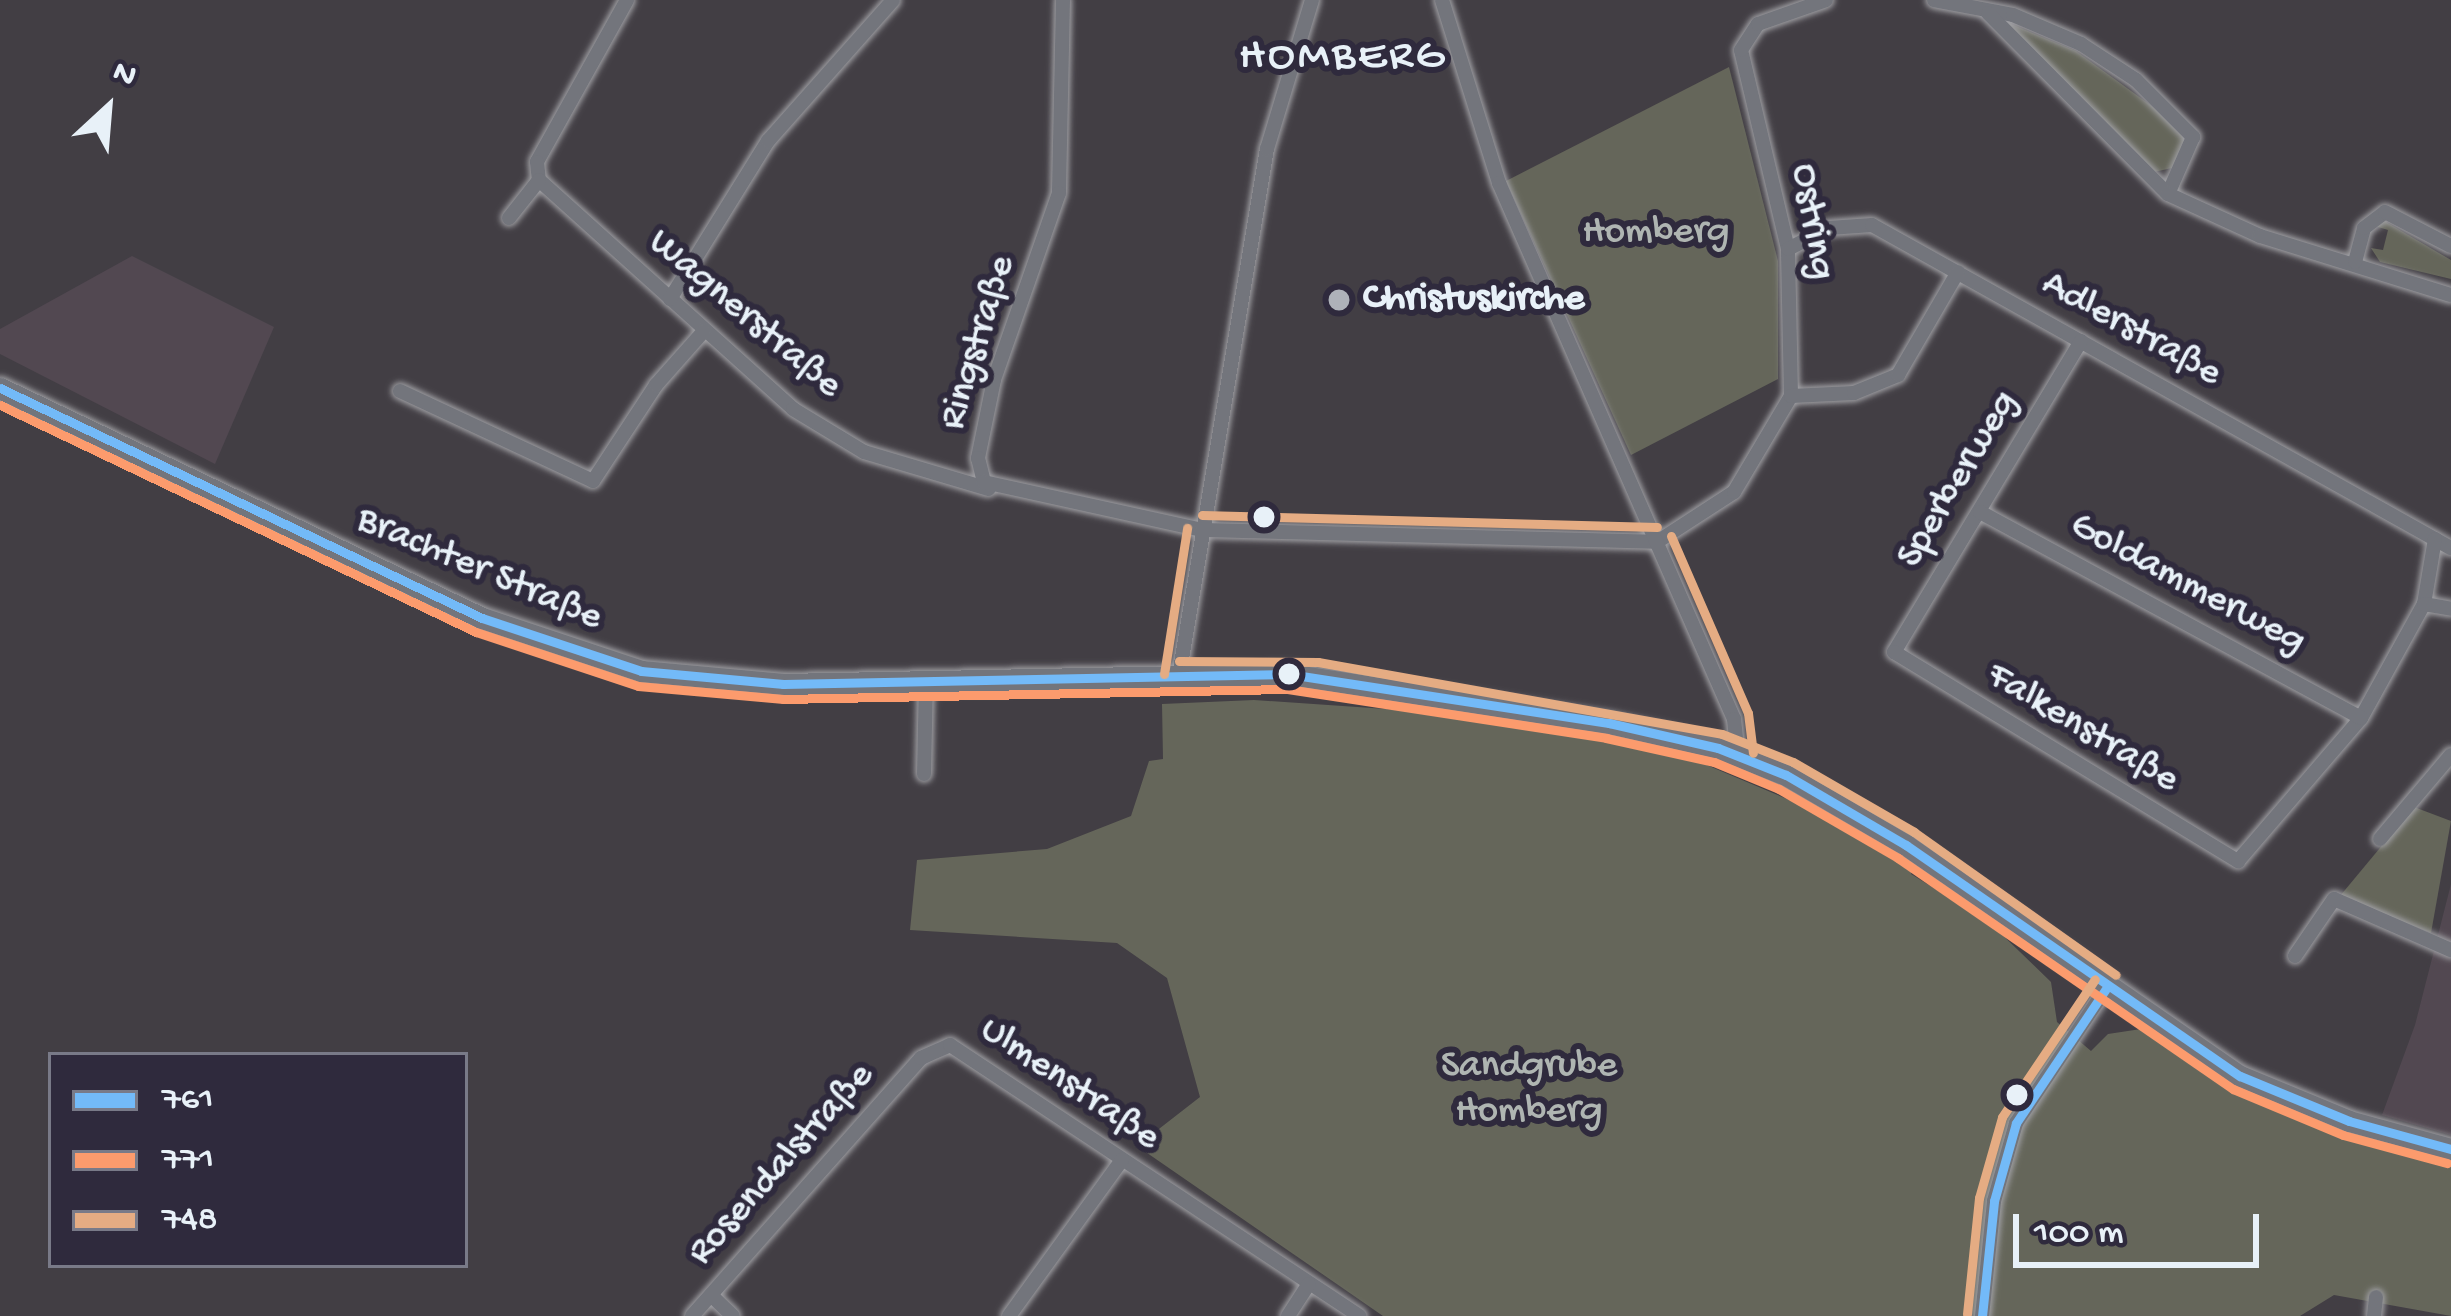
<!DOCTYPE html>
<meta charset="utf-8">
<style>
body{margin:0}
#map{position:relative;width:2451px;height:1316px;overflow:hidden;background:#423e44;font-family:"Gochi Hand",sans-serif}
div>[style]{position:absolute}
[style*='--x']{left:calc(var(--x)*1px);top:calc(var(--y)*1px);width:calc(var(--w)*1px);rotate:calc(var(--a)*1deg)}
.built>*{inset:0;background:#524851}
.green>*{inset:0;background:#65665a}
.roads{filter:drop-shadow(0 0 3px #a0a0a4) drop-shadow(0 0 3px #a0a0a4)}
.street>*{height:14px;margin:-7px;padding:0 7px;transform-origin:7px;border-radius:7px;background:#73757c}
.primary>*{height:21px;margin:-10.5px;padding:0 10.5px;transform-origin:10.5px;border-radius:10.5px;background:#73757c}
.bus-1>*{height:9px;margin:-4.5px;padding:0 4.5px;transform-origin:4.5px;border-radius:4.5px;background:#73baf8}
.bus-2>*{height:9px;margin:-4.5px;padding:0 4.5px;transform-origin:4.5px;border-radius:4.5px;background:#fc9b6d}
.bus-3>*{height:9px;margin:-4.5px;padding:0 4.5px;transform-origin:4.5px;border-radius:4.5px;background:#e5ac83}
.dots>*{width:33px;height:33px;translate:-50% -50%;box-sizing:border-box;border:6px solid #2f2a3d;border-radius:50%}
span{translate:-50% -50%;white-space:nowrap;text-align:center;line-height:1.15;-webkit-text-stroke:12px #2f2a3d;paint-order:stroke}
.street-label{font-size:39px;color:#e8f1f8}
.park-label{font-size:39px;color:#afb5b2}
.poi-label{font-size:39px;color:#e8f1f8;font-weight:700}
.left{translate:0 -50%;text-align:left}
.quarter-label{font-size:45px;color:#e8f1f8;letter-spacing:3px}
.legend{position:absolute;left:48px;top:1052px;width:420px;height:216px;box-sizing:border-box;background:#2f2a3d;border:3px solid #797a88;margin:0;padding:15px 21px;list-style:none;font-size:36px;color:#e8f1f8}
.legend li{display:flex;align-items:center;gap:24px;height:60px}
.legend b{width:60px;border:3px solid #797a88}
.north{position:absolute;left:48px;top:48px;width:120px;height:120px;-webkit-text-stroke:9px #2f2a3d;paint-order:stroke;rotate:26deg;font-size:33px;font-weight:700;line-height:48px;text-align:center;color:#e8f1f8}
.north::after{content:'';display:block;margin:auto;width:42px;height:54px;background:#e8f1f8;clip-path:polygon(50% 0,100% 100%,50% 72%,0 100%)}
.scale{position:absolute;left:2013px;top:1214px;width:246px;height:54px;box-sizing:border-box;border:6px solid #e8f1f8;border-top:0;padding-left:15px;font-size:36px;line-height:42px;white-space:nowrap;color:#e8f1f8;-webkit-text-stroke:9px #2f2a3d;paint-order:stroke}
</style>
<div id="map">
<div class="built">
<i style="clip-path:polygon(132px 256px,274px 327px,215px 464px,0 354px,0 329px)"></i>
<i style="clip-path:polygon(2451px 884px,2451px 1135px,2382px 1115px,2415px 1025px)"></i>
</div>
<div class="green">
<i style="clip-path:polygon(2006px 22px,2076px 51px,2178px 125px,2188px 143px,2172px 168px,2154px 172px)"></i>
<i style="clip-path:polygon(1729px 67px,1778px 261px,1778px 379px,1631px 455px,1506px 181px)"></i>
<i style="clip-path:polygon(2381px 219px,2451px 260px,2451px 279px,2380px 262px,2371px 248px,2383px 250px,2388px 230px,2375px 226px)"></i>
<i style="clip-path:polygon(1254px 700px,1488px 716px,1676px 752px,1820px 813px,1914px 864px,1911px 874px,1990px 923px,2051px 982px,2057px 1022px,2091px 1051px,2108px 1034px,2141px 1029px,2294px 1117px,2451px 1162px,2451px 1316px,2334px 1295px,2300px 1316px,1383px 1316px,1137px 1146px,1200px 1097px,1167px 978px,1117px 943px,910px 930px,917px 860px,1047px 849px,1131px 816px,1149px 761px,1163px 759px,1162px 704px)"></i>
<i style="clip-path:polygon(2414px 807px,2451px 821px,2431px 933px,2340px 896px)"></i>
</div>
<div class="roads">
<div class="street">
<i style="--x:627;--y:0;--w:185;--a:119.1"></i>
<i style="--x:537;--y:162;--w:18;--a:84"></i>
<i style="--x:539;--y:180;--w:342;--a:42"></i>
<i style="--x:793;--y:409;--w:83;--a:31.2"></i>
<i style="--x:864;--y:452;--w:130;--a:16.5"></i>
<i style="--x:1063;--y:0;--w:193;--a:91.2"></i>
<i style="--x:1059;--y:193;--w:198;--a:109.2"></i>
<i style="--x:994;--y:380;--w:80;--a:101.6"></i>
<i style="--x:978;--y:458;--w:25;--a:76"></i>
<i style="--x:984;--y:482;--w:223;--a:12.4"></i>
<i style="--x:1202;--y:530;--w:455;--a:1.5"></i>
<i style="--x:1657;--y:542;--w:92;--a:-33"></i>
<i style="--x:1734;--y:492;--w:112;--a:-59.3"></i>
<i style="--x:1791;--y:396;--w:147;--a:-91.2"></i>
<i style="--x:1788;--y:249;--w:204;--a:-103.3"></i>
<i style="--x:1741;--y:50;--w:31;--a:-57"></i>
<i style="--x:1758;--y:24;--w:72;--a:-19.4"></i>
<i style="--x:1442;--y:0;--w:192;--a:72.7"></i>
<i style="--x:1499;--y:183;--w:585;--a:66.33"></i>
<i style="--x:1734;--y:719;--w:36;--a:84"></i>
<i style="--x:1934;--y:0;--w:80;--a:10.8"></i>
<i style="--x:2013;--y:15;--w:74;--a:23.1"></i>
<i style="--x:2081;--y:44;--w:66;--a:33.2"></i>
<i style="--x:2136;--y:80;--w:81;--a:45"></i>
<i style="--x:2193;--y:137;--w:62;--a:113.7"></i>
<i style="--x:1988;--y:13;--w:255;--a:45.2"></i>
<i style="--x:2168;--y:194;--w:101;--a:24.5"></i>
<i style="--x:2260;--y:236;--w:200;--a:17.2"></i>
<i style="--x:509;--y:218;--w:48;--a:-51.7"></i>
<i style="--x:1788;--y:249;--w:46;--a:-27.1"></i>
<i style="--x:1829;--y:228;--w:43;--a:-4"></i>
<i style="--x:1872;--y:225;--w:663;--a:29.16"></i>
<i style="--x:2355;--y:262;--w:35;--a:-75"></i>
<i style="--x:2364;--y:228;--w:26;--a:-37"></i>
<i style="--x:2385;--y:212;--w:74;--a:27.3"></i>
<i style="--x:670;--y:299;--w:186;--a:-58.2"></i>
<i style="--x:768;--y:141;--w:188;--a:-48.4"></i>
<i style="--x:2081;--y:341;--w:363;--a:121"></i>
<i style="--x:1894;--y:652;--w:403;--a:31.3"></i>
<i style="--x:2238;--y:861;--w:189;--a:-49.3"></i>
<i style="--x:2361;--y:718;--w:130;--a:-61.1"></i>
<i style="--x:2424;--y:604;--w:66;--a:-80.4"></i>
<i style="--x:400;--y:391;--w:213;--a:25"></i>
<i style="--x:593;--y:481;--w:115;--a:-56.7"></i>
<i style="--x:656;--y:385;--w:72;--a:-48.4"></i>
<i style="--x:1791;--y:396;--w:63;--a:-2.7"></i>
<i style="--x:1854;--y:393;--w:48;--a:-22.2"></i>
<i style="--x:1898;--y:375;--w:119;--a:-59.8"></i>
<i style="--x:1980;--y:512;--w:433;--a:28.4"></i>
<i style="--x:2424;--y:604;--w:27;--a:10"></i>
<i style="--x:1179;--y:676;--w:534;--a:-80.52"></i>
<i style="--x:1267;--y:149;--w:156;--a:-73.2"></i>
<i style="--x:924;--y:774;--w:94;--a:-88.8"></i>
<i style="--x:2380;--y:839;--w:110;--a:-49.8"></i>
<i style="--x:2295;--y:956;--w:69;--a:-55.6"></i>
<i style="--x:2334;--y:899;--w:128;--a:23.6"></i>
<i style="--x:711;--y:1295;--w:30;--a:44"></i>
<i style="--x:692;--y:1316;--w:345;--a:-48.4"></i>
<i style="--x:921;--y:1058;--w:32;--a:-24"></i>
<i style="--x:950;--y:1045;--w:491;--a:33.5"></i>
<i style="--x:1009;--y:1316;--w:193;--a:-54.1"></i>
<i style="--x:1288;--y:1316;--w:38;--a:-57"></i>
<i style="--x:1982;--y:1316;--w:116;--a:-84"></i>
<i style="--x:1994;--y:1201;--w:81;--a:-74.2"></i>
<i style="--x:2016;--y:1123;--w:164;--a:-56.2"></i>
<i style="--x:2374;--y:1316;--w:19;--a:-84"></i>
</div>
<div class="primary">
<i style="--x:0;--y:388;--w:534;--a:25.51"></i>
<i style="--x:482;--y:618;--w:168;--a:18.4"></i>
<i style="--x:641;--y:671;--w:143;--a:5.2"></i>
<i style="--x:783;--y:684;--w:505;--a:-1.13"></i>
<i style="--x:1288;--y:674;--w:325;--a:8.7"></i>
<i style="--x:1609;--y:723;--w:112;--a:12.9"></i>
<i style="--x:1718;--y:748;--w:73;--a:21.7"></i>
<i style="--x:1786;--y:775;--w:139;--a:30.3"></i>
<i style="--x:1906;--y:845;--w:406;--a:34.7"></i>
<i style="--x:2240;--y:1076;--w:118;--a:22.4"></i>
<i style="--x:2349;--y:1121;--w:106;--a:15.4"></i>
</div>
</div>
<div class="bus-1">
<i style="--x:0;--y:388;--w:534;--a:25.51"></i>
<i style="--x:482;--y:618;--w:168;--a:18.4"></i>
<i style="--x:641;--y:671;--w:143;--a:5.2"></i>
<i style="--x:783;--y:684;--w:505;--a:-1.13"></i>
<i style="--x:1288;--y:674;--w:325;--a:8.7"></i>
<i style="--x:1609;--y:723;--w:112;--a:12.9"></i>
<i style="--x:1718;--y:748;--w:73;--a:21.7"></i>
<i style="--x:1786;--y:775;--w:139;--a:30.3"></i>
<i style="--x:1906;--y:845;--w:406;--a:34.7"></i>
<i style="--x:2240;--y:1076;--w:118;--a:22.4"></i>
<i style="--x:2349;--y:1121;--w:106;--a:15.4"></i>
<i style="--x:1982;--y:1316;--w:116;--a:-84"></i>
<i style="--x:1994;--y:1201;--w:81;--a:-74.2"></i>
<i style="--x:2016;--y:1123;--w:164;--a:-56.2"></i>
</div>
<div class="bus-2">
<i style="--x:0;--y:405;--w:527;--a:25.5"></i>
<i style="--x:476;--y:632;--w:171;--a:18.4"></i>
<i style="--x:638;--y:686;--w:146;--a:5.1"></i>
<i style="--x:783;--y:699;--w:504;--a:-1.14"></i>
<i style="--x:1287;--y:689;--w:323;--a:8.7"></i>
<i style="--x:1606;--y:738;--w:111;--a:12.5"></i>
<i style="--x:1714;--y:762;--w:70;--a:22.6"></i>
<i style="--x:1779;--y:789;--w:138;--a:30.1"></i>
<i style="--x:1898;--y:858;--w:407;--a:34.6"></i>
<i style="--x:2233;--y:1089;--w:119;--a:22.7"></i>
<i style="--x:2343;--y:1135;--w:108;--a:15.1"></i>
</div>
<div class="bus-3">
<i style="--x:1202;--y:515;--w:455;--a:1.5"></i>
<i style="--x:1671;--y:536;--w:193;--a:66.5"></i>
<i style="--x:1748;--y:713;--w:40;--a:82.9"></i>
<i style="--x:1179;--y:661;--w:139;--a:0.4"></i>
<i style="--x:1318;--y:662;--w:410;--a:10.1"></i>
<i style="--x:1722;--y:734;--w:76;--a:21.5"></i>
<i style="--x:1793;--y:762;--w:140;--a:30"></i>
<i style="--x:1914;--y:832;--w:247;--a:35.3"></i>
<i style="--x:1164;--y:674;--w:148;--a:-81"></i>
<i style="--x:1967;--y:1314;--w:117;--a:-84.1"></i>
<i style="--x:1979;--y:1198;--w:84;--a:-74.1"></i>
<i style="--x:2002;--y:1117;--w:166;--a:-56"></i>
</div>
<div class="dots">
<i style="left:1339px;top:300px;background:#aeb2b9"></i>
<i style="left:1264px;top:517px;background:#e8f1f8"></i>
<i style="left:1289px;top:674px;background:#e8f1f8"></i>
<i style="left:2017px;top:1095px;background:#e8f1f8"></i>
</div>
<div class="street-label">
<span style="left:1811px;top:222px;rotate:80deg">Ostring</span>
<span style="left:744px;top:315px;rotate:40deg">Wagnerstraße</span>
<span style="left:2131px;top:330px;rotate:29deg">Adlerstraße</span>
<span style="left:979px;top:343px;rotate:-73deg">Ringstraße</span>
<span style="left:1959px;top:480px;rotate:-59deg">Sperberweg</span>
<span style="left:479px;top:570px;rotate:23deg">Brachter Straße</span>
<span style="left:2187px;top:585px;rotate:28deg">Goldammerweg</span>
<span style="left:2082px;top:729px;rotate:31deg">Falkenstraße</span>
<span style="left:1069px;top:1085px;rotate:34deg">Ulmenstraße</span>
<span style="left:782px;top:1165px;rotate:-48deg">Rosendalstraße</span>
</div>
<div class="park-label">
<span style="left:1656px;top:233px">Homberg</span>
<span style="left:1529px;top:1090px">Sandgrube<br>Homberg</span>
</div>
<div class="poi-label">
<span class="left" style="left:1363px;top:300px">Christuskirche</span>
</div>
<div class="quarter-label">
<span style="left:1343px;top:58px">HOMBERG</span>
</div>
<ul class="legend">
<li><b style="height:15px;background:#73baf8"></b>761</li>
<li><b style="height:15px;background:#fc9b6d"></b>771</li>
<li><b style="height:15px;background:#e5ac83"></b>748</li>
</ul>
<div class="north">N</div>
<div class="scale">100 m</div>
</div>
